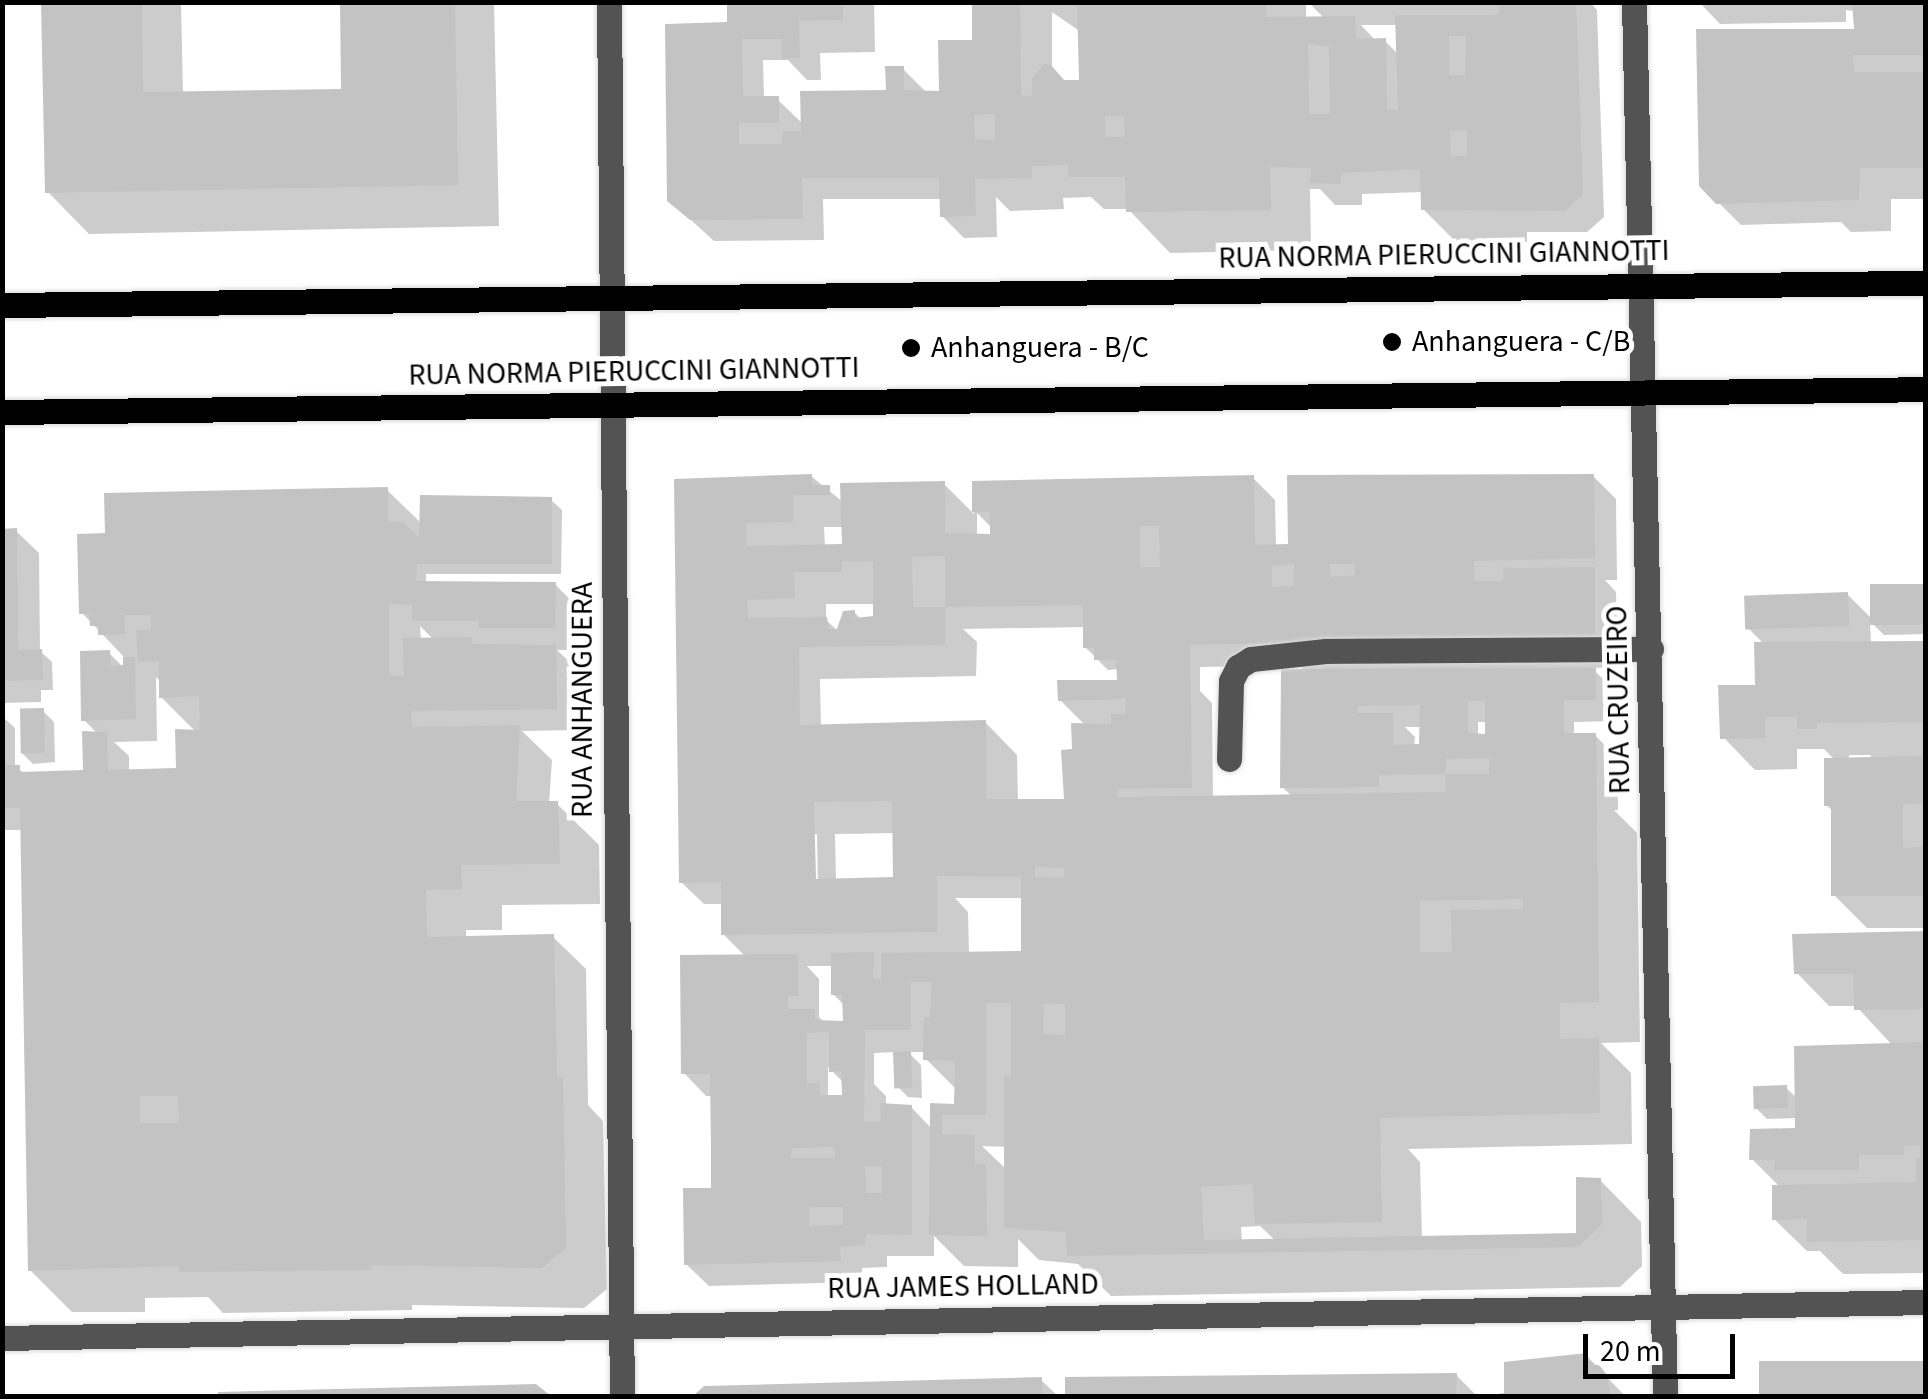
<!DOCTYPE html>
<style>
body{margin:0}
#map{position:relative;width:1928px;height:1399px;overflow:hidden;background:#fff;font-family:"Source Sans 3",sans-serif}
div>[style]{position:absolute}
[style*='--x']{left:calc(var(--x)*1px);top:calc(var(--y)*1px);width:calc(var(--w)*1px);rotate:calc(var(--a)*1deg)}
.shadow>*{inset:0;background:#0003;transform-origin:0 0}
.building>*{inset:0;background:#c3c3c3;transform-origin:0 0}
.roads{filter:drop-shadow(0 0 2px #dbdbdb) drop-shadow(0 0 2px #dbdbdb)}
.minor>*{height:25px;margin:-12.5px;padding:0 12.5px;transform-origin:12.5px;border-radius:12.5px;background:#535353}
.major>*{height:25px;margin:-12.5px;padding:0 12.5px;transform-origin:12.5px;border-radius:12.5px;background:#000}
.dots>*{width:28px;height:28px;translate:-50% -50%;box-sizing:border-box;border:5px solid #fff;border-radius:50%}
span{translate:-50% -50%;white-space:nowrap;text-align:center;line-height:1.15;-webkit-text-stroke:10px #fff;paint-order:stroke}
.street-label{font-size:30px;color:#000}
.poi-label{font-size:30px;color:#000}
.left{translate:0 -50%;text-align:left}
.frame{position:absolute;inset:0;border:5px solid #000;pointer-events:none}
.scale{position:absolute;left:1583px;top:1334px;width:152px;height:45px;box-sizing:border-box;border:5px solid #000;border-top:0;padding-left:12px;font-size:30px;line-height:35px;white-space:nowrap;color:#000;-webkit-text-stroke:8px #fff;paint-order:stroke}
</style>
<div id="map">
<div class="shadow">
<i style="clip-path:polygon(44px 2px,181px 2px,183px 94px,344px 92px,343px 2px,494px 2px,499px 226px,89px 234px,48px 192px)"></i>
<i style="clip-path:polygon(evenodd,730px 2px,874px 2px,875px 52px,820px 53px,821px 80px,807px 80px,788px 60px,763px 60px,764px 99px,777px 99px,804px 125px,888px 92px,903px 69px,925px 91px,941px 93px,976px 47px,975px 2px,1306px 2px,1306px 19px,1325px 19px,1308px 2px,1590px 2px,1597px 10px,1604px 217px,1587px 232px,1527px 232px,1527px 242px,1456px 242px,1423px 209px,1423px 192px,1362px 194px,1362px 205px,1335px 205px,1320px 189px,1310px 189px,1311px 250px,1170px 253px,1128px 209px,1104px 209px,1091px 197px,1063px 198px,1064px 209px,1010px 211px,996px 197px,997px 237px,964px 238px,942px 216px,942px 199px,823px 199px,824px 240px,714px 241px,669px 200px,734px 25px,730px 2px,1052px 12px,1078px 30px,1081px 83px,1065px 83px,1052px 69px,1052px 12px,730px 2px,1361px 25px,1397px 25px,1398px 54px,1385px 41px,1376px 41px,1361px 25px)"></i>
<i style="clip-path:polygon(1699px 2px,1926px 2px,1926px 199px,1891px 199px,1891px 231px,1851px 232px,1841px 222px,1741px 225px,1701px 185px,1856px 31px,1855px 11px,1846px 10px,1846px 22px,1720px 24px)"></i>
<i style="clip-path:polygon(evenodd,811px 476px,843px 502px,944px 484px,974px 514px,974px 483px,1253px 478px,1275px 500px,1276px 547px,1593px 476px,1616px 499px,1617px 580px,1605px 580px,1616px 592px,1617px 622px,1627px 633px,1627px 667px,1592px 668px,1617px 693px,1617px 721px,1574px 722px,1574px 736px,1595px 735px,1617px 758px,1618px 810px,1614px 810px,1637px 833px,1640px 1042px,1601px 1043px,1631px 1073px,1632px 1144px,1408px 1149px,1420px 1162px,1422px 1239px,1579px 1236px,1600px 1180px,1641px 1222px,1642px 1266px,1620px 1287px,1111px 1296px,1078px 1264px,1039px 1260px,1018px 1239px,1018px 1267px,964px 1266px,934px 1236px,934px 1256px,887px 1256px,887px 1267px,862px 1268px,862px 1282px,709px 1286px,686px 1264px,714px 1190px,713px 1096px,706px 1096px,684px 1073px,746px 957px,723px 934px,723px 904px,704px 904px,681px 882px,677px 481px,811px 476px,977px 513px,993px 529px,993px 536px,977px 536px,977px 513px,811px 476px,824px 527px,844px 527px,844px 547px,825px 547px,824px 527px,811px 476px,826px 604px,876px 604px,876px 619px,862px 620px,855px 613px,839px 632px,826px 620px,826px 604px,811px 476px,1085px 627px,1085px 647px,1108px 670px,1119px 669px,1119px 682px,1060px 700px,1086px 726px,1075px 752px,1067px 806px,1018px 802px,1017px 755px,985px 722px,821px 727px,820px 679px,976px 676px,977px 642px,963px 629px,1085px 627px,811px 476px,1299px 665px,1306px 671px,1282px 787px,1293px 797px,1213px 799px,1212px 703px,1200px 691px,1200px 667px,1299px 665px,811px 476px,1478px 722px,1488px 722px,1488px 736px,1478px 736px,1478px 722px,811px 476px,1405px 727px,1422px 727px,1422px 747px,1414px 747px,1415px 737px,1405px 727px,811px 476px,895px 833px,900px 880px,836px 882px,835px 834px,895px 833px,811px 476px,812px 834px,817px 834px,818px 892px,813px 892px,812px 834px,811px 476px,955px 898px,1024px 898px,1024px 953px,969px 954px,968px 912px,955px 898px,811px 476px,807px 966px,833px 966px,833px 994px,845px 1006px,845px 1024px,825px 1023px,819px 1017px,819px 979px,807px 966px,811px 476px,896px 1052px,897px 1086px,908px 1097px,922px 1098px,921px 1065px,908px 1052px,926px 1052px,926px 1059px,957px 1090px,956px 1106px,932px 1106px,932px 1129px,911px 1107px,886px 1106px,886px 1096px,874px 1084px,874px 1053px,896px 1052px,811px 476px,828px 1067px,844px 1083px,844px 1097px,828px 1095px,828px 1067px,811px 476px,982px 1146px,1007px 1147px,1007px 1170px,982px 1146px,811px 476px,1260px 1226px,1276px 1241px,1242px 1242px,1241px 1227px,1260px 1226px)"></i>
<i style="clip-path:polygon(evenodd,387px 490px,422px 524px,551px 500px,562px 510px,561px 574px,426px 574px,426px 583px,555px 584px,577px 607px,577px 650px,557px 650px,577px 669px,578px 730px,522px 731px,552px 760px,549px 804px,557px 804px,599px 845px,600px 904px,502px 905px,502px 930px,466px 930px,466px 938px,553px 937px,586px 969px,588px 1105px,603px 1121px,607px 1289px,584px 1308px,412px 1305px,412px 1310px,223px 1313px,208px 1297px,145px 1298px,145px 1312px,72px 1312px,30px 1270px,23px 830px,2px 830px,2px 716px,15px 728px,15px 767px,26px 774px,85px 776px,98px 734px,84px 720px,109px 653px,125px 669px,125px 658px,82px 613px,108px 536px,387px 490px,420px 626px,434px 640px,421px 640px,420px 626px,387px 490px,156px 677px,161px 682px,161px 697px,196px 732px,178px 771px,129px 772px,129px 756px,114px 742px,157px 741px,156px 677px)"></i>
<i style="clip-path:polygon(2px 531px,16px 531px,39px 553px,40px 651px,52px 662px,53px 690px,41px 690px,41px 702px,2px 703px)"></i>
<i style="clip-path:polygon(evenodd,1926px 587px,1926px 634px,1884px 635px,1870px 621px,1871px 644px,1926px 644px,1926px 928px,1867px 928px,1834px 895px,1834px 812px,1826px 805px,1835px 760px,1824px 749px,1797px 749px,1797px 769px,1755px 770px,1723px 737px,1757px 687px,1764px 644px,1747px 627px,1847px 594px,1873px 620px,1926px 587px,1849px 755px,1871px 755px,1871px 760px,1849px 760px,1849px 755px)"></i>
<i style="clip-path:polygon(43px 711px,54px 722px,55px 762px,33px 764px,22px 753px)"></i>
<i style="clip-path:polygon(1926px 934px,1926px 1273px,1843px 1274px,1820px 1251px,1807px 1251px,1774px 1219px,1780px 1187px,1752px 1159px,1798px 1130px,1798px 1118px,1767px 1119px,1756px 1108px,1786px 1088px,1798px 1099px,1893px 1046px,1856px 1006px,1829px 1006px,1797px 973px)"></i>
<i style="clip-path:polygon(1586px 1355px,1625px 1396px,1067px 1396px,1067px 1379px,1456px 1375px,1477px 1396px,1507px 1395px)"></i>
<i style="left:1926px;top:1364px;width:32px;height:164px;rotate:90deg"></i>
<i style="clip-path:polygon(1041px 1380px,1058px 1396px,696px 1396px,705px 1388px)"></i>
<i style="clip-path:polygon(535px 1387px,547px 1396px,220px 1396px,220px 1395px)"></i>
</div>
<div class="building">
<i style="clip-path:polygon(41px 2px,142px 2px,143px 92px,341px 89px,340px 2px,455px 2px,458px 185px,45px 193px)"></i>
<i style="clip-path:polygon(evenodd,727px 2px,843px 2px,843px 20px,799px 21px,800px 58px,782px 58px,782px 39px,742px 39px,743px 96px,779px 96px,779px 123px,739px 123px,739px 144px,782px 144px,783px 131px,801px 131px,800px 91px,886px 90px,885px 66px,904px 66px,904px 90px,939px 91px,938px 40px,972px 40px,972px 2px,1020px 2px,1021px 95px,1032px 96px,1032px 79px,1044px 64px,1051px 65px,1064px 80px,1079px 80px,1077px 2px,1266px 2px,1266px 17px,1355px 16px,1356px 39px,1386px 38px,1387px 110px,1398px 110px,1395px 15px,1494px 15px,1499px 14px,1499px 2px,1576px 2px,1583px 194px,1565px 211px,1421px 210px,1420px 169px,1341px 173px,1341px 184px,1310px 183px,1311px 168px,1270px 167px,1271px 210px,1126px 212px,1125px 177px,1068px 177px,1068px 165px,1032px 166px,1032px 178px,975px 179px,976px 216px,940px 217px,939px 178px,802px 178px,803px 219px,690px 220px,667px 201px,665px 24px,727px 22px,727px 2px,1449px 36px,1466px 36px,1465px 75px,1449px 75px,1449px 36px,727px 2px,1308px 44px,1329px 46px,1330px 114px,1309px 114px,1308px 44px,727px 2px,995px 114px,995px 140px,975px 139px,974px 115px,995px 114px,727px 2px,1105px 116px,1124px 117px,1125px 137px,1105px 137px,1105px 116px,727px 2px,1467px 130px,1467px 156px,1451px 156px,1450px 131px,1467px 130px)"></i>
<i style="clip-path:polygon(1852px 2px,1926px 2px,1926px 55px,1853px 55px,1854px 72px,1926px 72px,1926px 168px,1860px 168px,1859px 200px,1716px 204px,1699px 186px,1696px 29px,1854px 29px)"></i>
<i style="clip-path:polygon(evenodd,812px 474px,812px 485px,830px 485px,830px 495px,793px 495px,793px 522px,746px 523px,746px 546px,842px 544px,840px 483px,945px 481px,945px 533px,990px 534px,990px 512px,972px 512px,972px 481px,1254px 475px,1255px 545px,1288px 544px,1287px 475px,1594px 474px,1595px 558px,1474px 561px,1474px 581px,1503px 581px,1504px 568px,1595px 567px,1595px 636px,1190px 645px,1192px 788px,1117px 789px,1118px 797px,1446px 792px,1445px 774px,1489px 774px,1489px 758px,1446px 759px,1445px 774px,1379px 775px,1379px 787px,1280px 788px,1281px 669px,1596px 668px,1596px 700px,1564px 700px,1564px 733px,1596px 733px,1599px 1002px,1560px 1003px,1560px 1039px,1599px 1038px,1600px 1113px,1380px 1118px,1382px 1222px,1255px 1224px,1253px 1184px,1201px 1187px,1204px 1240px,1576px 1233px,1576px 1177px,1601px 1178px,1602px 1224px,1578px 1247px,1067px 1256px,1066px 1232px,1004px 1228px,1004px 1077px,1011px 1077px,1011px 1003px,986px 1003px,986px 1115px,942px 1115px,942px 1134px,975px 1135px,975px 1163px,986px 1164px,987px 1236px,929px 1235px,930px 1103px,954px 1104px,955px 1061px,923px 1060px,924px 1017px,930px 1017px,932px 982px,911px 982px,911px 1030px,865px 1030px,864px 1122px,881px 1121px,880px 1103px,912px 1105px,912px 1235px,866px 1234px,865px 1245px,840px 1247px,841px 1261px,684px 1265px,683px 1188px,711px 1188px,711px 1149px,710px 1074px,681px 1074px,680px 955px,798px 954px,798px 996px,788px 996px,788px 1009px,815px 1009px,815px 1020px,843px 1021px,842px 995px,831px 995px,831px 953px,874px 952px,873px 978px,881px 979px,881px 953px,1021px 951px,1021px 877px,937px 876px,937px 932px,721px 935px,721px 882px,679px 883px,674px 479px,812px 474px,1140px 526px,1159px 526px,1160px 567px,1140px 567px,1140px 526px,812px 474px,945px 556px,945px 607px,1083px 605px,1083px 648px,1094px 648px,1094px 660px,1116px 659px,1117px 680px,1057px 680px,1058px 701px,1126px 699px,1125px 714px,1111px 714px,1111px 724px,1071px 723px,1072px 749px,1061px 750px,1064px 799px,986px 799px,986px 720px,800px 725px,799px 647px,945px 645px,945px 607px,913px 607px,912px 557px,945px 556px,812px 474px,842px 561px,873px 562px,873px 616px,855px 618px,855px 610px,843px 611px,837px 629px,829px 629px,827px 617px,748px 618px,747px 600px,795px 598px,794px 572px,842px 572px,842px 561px,812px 474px,1294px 564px,1294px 586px,1272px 587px,1272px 566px,1294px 564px,812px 474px,1330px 564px,1355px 564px,1355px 575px,1330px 577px,1330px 564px,812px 474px,1468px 701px,1485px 701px,1485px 734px,1468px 733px,1468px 701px,812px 474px,1420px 705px,1419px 744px,1393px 745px,1393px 713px,1357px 713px,1358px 706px,1420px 705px,812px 474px,892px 801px,893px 877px,816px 879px,814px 802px,892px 801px,812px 474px,1035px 867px,1064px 868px,1064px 878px,1035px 877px,1035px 867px,812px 474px,1523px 899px,1523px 909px,1451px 910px,1452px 952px,1420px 952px,1420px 901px,1523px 899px,812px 474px,1044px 1003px,1065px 1004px,1065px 1035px,1043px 1034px,1044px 1003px,812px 474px,829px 1032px,829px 1072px,841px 1071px,842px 1095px,820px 1095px,819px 1083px,807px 1083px,807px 1033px,829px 1032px,812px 474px,834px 1147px,835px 1158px,791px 1158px,792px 1148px,834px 1147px,812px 474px,865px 1166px,882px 1167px,882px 1193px,866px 1193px,865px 1166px,812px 474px,809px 1207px,843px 1207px,843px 1225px,809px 1226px,809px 1207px)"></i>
<i style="clip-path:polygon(evenodd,388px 487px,388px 521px,402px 522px,419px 537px,420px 495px,552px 497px,552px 564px,417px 564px,416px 581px,556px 582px,555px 628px,478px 628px,478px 621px,412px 621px,412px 605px,389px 604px,389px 675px,404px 676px,403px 638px,472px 637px,472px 644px,556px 645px,557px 709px,411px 711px,412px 727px,520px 725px,516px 801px,558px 801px,560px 864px,461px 865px,462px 889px,426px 890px,427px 937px,554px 934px,557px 1077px,563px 1077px,566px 1248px,542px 1268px,372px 1265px,371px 1270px,179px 1272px,179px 1266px,28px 1271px,20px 808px,2px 808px,2px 765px,20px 765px,20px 772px,83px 770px,82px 731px,107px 732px,108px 770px,176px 768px,175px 729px,200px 730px,199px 696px,159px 698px,159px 661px,138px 662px,136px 630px,151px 630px,151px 615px,124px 615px,125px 634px,110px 635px,98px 635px,98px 626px,90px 626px,89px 614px,79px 614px,77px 534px,105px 533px,104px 493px,388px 487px,140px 1096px,178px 1096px,179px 1123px,140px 1123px,140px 1096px)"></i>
<i style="clip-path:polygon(17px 528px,18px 650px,42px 649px,43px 680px,2px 681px,2px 529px)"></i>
<i style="left:1926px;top:584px;width:41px;height:56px;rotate:90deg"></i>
<i style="left:1848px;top:592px;width:34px;height:104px;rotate:88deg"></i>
<i style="clip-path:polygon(1926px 641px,1926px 722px,1817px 723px,1817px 729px,1797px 729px,1797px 717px,1765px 717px,1765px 738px,1720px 739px,1718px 685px,1755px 685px,1754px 642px)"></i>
<i style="clip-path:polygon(110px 650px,111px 666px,123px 665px,123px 657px,135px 657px,136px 719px,81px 721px,80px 651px)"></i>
<i style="left:44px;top:708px;width:45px;height:24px;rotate:89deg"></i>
<i style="clip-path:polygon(1926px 756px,1926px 803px,1903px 804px,1903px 848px,1926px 846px,1926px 896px,1831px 896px,1831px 806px,1824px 806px,1824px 758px)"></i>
<i style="clip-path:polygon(1926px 931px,1926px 1009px,1854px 1010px,1853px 974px,1794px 974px,1792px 934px)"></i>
<i style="clip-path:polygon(1926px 1042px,1926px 1240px,1807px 1242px,1807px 1219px,1772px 1220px,1772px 1185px,1916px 1182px,1916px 1158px,1920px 1158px,1920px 1146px,1904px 1145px,1904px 1155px,1859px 1155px,1859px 1170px,1774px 1170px,1775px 1160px,1749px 1160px,1750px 1129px,1795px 1128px,1794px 1046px)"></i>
<i style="left:911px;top:1051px;width:37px;height:18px;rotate:88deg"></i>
<i style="left:1787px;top:1085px;width:23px;height:34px;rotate:88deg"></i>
<i style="clip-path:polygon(1587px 1353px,1586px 1360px,1600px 1366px,1607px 1375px,1610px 1393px,1617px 1396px,1488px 1396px,1504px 1393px,1504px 1362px)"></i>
<i style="left:1926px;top:1361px;width:35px;height:167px;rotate:90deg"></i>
<i style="clip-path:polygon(1457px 1373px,1456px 1396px,1065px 1396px,1065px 1377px)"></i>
<i style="clip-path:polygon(1042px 1377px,1042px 1396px,693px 1396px,704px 1386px)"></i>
<i style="clip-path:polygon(536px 1384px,551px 1396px,218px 1396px,218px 1392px)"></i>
</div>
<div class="roads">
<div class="minor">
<i style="--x:609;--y:2;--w:1394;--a:89.47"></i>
<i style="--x:1634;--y:2;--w:1394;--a:88.73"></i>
<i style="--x:1229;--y:759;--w:78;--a:-88.5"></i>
<i style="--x:1231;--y:681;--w:16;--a:-63"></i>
<i style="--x:1238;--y:667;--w:15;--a:-32"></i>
<i style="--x:1251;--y:659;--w:75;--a:-6.1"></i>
<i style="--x:1326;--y:651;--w:325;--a:-0.4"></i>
<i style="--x:2;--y:1338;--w:1924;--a:-1.07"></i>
</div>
<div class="major">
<i style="--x:2;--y:305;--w:1924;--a:-0.66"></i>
<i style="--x:2;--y:412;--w:1924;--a:-0.68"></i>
</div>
</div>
<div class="dots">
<i style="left:1392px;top:342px;background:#000"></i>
<i style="left:911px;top:348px;background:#000"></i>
</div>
<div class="street-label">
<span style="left:1444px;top:255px;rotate:-1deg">RUA NORMA PIERUCCINI GIANNOTTI</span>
<span style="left:634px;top:372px;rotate:-1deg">RUA NORMA PIERUCCINI GIANNOTTI</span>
<span style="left:583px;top:700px;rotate:-90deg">RUA ANHANGUERA</span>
<span style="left:1619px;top:700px;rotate:-91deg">RUA CRUZEIRO</span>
<span style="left:963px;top:1287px;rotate:-1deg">RUA JAMES HOLLAND</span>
</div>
<div class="poi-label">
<span class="left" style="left:1412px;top:342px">Anhanguera - C/B</span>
<span class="left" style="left:931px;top:348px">Anhanguera - B/C</span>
</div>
<div class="frame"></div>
<div class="scale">20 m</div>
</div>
